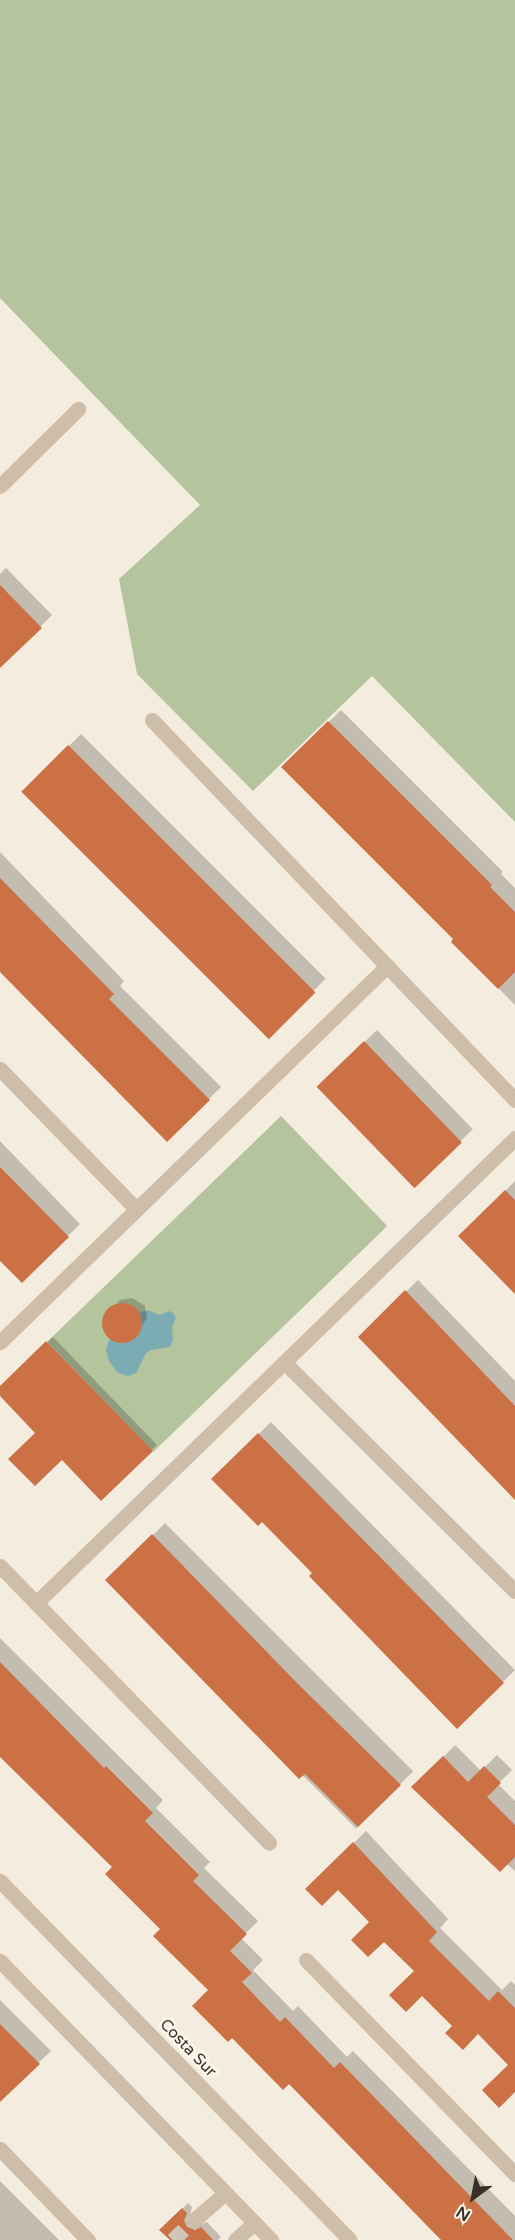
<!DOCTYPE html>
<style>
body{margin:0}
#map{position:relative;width:515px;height:2240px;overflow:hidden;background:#f4ecde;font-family:"Varela Round",sans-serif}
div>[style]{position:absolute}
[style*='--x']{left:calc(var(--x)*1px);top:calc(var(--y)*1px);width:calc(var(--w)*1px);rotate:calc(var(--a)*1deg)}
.green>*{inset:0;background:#b4c49d;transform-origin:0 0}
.water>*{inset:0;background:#7cacb3}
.shadow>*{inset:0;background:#0003;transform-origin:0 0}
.building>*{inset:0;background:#cb7145;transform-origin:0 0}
.round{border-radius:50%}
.minor-tunnel>*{height:15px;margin-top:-7.5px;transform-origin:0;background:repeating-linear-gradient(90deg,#cfc6ba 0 15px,transparent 0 23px)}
.minor>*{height:15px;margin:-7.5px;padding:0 7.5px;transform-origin:7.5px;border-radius:7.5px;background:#cdbda9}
span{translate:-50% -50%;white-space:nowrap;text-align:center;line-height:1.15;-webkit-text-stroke:6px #fbf5eb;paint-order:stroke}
.street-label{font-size:16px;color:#3a3029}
.north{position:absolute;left:443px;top:2168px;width:60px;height:60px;-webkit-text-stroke:4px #fbf5eb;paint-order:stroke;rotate:212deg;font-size:16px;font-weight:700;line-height:24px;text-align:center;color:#3a3029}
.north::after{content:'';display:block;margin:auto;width:21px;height:27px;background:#3a3029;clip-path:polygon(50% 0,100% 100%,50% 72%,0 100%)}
</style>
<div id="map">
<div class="green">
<i style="clip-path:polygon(0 0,515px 0,515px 822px,372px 676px,253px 791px,137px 674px,119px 579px,200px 505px,0 298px)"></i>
<i style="left:281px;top:1116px;width:153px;height:325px;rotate:46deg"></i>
</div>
<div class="water">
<i style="clip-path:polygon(148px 1310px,159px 1315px,169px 1311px,173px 1313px,176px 1318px,172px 1327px,173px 1340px,170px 1347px,151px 1350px,146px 1353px,136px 1373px,128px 1376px,118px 1373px,109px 1361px,106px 1350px,109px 1340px,130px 1316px)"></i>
</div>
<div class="shadow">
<i style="clip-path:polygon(6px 568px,52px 615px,0 667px,0 574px)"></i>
<i style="clip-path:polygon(341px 710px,503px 872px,501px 874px,515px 888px,515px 1005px,453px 942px,455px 939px,283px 767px)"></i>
<i style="left:81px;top:734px;width:346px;height:81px;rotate:45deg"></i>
<i style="clip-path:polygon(0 852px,124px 981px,120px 986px,221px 1087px,167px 1140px,0 968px)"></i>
<i style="left:377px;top:1030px;width:138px;height:81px;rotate:46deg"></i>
<i style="clip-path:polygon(0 1141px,80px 1224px,22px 1281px,0 1258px)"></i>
<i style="clip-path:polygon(515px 1181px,515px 1292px,460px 1236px)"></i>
<i style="clip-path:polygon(418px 1280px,515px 1381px,515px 1497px,360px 1337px)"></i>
<i style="clip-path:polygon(132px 1298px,145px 1306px,147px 1318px,135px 1336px,130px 1339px,118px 1340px,108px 1334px,104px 1319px,120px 1300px)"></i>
<i style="clip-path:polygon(53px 1337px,157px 1445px,101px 1499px,0 1394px,0 1388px)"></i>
<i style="clip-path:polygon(271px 1422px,515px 1670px,457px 1727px,262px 1520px,213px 1479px)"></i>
<i style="left:165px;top:1523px;width:351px;height:81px;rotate:45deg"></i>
<i style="clip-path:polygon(0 1638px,163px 1800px,156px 1808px,210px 1862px,204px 1868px,258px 1921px,241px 1938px,263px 1960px,253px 1970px,293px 2011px,298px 2006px,347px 2057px,353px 2051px,515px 2216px,515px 2240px,444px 2240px,289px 2082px,210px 1990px,114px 1867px,0 1752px)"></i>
<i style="clip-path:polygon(455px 1745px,481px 1771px,497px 1755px,512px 1770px,498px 1784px,515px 1801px,515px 1871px,414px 1787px)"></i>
<i style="clip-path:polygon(366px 1831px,448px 1919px,440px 1928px,502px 1990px,511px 1981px,515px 1985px,515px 2090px,510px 2065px,479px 2032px,454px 2026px,422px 1994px,416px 1971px,338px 1888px,307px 1889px)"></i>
<i style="clip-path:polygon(0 2000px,51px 2051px,8px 2092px,0 2084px)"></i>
<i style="clip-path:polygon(0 2181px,59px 2240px,0 2240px)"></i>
<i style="clip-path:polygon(188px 2203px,192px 2207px,190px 2215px,193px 2221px,202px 2224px,207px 2222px,221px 2237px,218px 2240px,172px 2240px,161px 2230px)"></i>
</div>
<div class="building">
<i style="clip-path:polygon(0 585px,42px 628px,0 668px)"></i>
<i style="clip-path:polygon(328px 721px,492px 885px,490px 887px,515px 912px,515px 972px,498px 989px,451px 942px,453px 939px,281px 767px)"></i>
<i style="left:68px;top:745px;width:350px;height:66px;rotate:45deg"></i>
<i style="clip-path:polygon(0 878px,114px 994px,109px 999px,210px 1100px,167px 1142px,0 972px)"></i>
<i style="left:364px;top:1041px;width:141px;height:66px;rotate:46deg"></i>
<i style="clip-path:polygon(0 1167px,69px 1237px,22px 1283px,0 1261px)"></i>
<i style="clip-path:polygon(505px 1190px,515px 1200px,515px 1294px,458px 1236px)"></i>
<i style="clip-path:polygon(405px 1290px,515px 1406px,515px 1500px,358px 1337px)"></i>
<i class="round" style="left:102px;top:1303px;width:40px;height:40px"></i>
<i style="clip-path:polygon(46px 1341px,153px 1451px,101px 1501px,62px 1460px,35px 1486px,8px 1459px,35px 1433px,0 1396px,0 1386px)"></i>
<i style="clip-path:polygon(258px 1433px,504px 1683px,457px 1729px,309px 1576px,312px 1573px,262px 1522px,258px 1526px,211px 1479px)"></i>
<i style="clip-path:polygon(152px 1534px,297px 1683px,401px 1785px,358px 1827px,305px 1774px,299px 1779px,105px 1580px)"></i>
<i style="clip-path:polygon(0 1662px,104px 1768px,106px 1766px,153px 1813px,145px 1821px,199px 1875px,193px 1881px,247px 1934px,230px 1951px,252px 1973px,242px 1982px,280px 2022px,285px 2017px,334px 2068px,340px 2062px,513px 2240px,441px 2240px,289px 2084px,283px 2090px,232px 2038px,228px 2042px,192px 2006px,208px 1990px,153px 1936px,160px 1929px,105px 1874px,112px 1867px,0 1757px)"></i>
<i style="clip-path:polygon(443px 1756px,468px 1782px,484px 1766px,501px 1783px,487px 1797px,515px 1825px,515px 1857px,500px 1872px,411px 1787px)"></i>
<i style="clip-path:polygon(353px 1842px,437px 1932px,429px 1941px,489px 2001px,498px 1991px,515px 2008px,515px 2092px,499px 2108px,482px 2090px,508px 2065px,478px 2034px,463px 2050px,445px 2033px,452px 2026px,422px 1996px,406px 2012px,389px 1995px,414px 1971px,384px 1942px,368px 1957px,351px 1940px,369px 1922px,338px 1890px,322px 1906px,305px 1889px)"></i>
<i style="clip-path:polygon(0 2024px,40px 2064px,0 2102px)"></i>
<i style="clip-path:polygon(182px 2208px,187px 2213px,184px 2221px,187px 2227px,195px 2230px,201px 2227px,213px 2240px,170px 2240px,159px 2230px)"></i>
</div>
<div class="minor-tunnel">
<i style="--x:173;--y:2240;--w:29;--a:-44"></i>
</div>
<div class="minor">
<i style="--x:0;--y:486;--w:110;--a:-44.6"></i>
<i style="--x:152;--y:720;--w:526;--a:46.31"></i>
<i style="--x:0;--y:1069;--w:195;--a:45.8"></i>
<i style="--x:0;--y:1342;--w:540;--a:-44.17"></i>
<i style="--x:284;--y:1362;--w:325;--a:44.8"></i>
<i style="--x:0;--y:1566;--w:386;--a:45.8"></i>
<i style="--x:36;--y:1603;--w:668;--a:-44.15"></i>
<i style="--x:0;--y:1881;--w:501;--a:45.73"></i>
<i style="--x:306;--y:1960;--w:299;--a:45.7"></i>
<i style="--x:0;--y:1961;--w:389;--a:45.8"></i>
<i style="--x:0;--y:2149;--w:127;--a:46"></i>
<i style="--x:194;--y:2220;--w:41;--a:-41.1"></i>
<i style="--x:235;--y:2240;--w:25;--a:-42"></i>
</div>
<div class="street-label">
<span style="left:188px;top:2048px;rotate:46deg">Costa Sur</span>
</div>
<div class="north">N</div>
</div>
